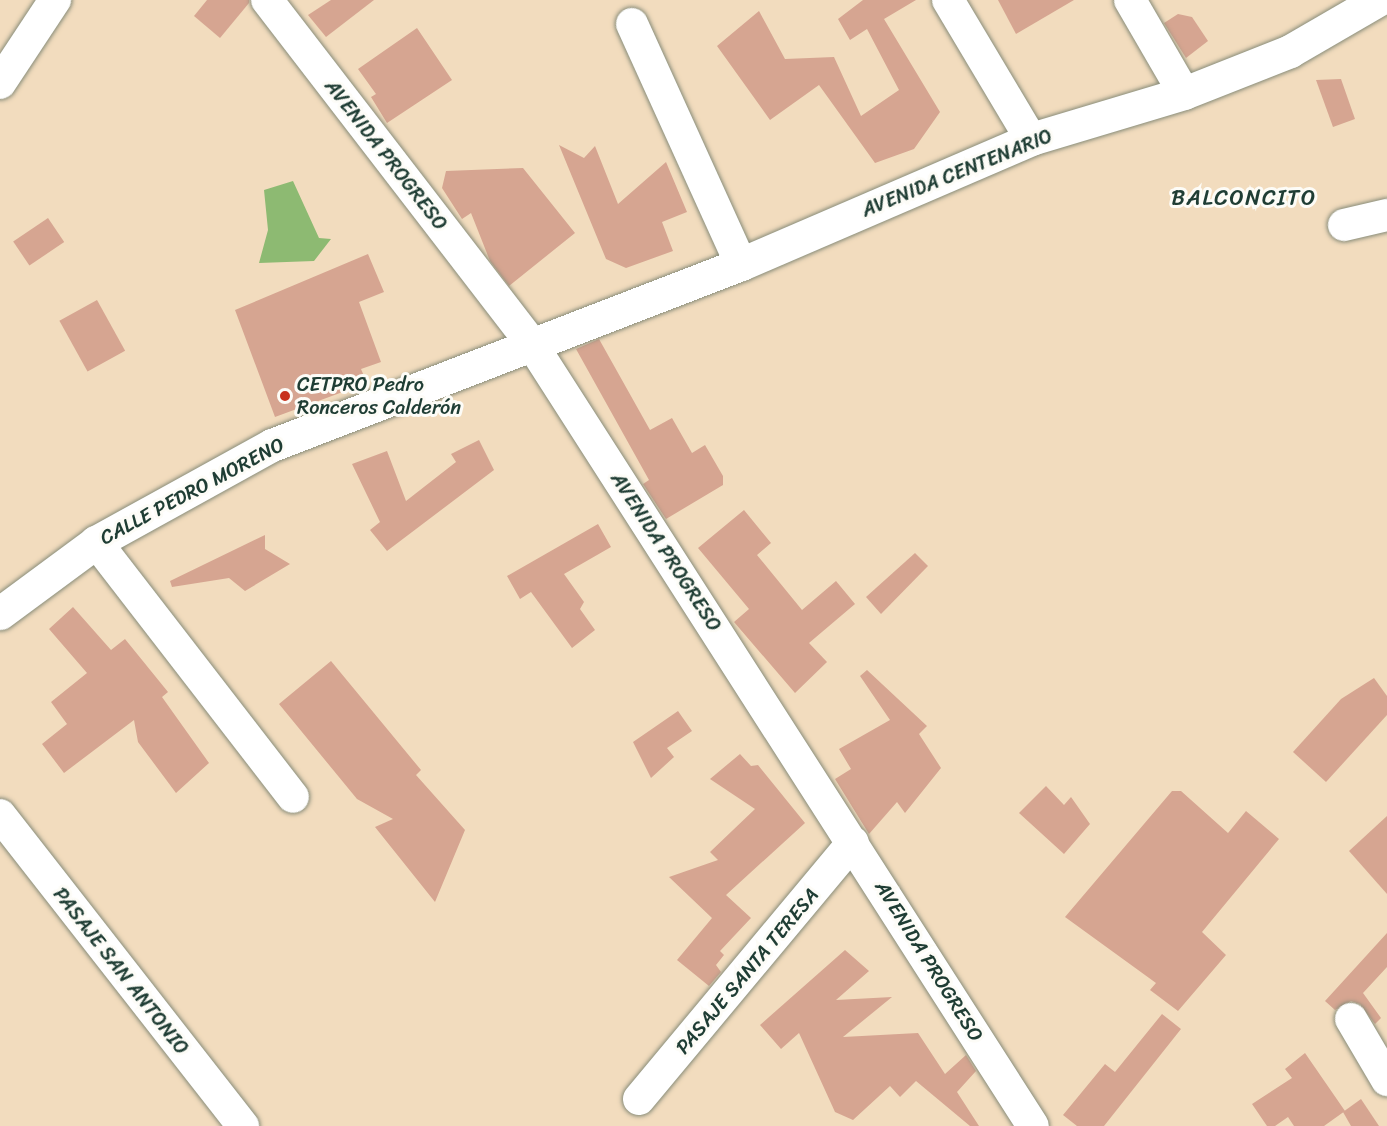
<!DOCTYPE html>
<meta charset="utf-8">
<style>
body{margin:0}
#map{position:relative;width:1387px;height:1126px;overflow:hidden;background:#f2dcbe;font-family:Sriracha,sans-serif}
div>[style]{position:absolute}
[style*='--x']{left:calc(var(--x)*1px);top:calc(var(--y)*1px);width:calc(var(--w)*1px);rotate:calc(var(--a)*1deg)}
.forest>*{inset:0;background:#8dba72}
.building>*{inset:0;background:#d6a591;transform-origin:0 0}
.roads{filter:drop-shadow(0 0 2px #888c79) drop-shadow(0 0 2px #888c79)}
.minor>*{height:32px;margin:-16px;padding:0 16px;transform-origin:16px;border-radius:16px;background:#fff}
.major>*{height:33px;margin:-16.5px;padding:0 16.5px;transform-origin:16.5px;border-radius:16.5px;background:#fff}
.dots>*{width:16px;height:16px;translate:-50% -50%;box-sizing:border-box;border:3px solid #fdfcf7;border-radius:50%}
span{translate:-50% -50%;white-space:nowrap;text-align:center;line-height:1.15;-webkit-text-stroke:6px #fdfcf7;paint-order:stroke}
.street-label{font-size:20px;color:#1f3d34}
.poi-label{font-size:20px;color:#1f3d34}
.left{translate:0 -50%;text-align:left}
.quarter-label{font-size:22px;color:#1f3d34;letter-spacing:1.5px}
</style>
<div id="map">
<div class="forest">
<i style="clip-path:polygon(293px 181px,319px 238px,331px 239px,314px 261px,259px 263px,268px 230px,264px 190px)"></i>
</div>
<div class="building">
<i style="clip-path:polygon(207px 0,249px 0,249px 3px,220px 38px,194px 16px)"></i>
<i style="clip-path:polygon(331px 0,374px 0,326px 37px,308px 15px)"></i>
<i style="clip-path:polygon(863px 0,916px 0,884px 19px,940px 112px,914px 149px,875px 163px,819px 85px,770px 120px,717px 46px,759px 11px,785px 59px,834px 57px,861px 116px,899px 90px,867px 29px,850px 40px,838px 19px)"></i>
<i style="clip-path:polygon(998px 0,1074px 0,1016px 34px)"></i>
<i style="clip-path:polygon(1178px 14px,1192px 17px,1208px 41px,1186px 58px,1164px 23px)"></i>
<i style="clip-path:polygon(417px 28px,452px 80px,387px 123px,371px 97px,376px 94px,358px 69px)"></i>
<i style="clip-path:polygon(1341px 79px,1355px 119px,1333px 127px,1316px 80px)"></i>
<i style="clip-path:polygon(559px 145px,584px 158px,595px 146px,618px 204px,666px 162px,687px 212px,662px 222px,673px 251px,626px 268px,606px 259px)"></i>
<i style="clip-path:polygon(523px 168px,575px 233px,509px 286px,490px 261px,471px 213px,462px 219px,442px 188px,446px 171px)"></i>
<i style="left:48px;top:218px;width:29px;height:42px;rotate:56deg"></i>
<i style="clip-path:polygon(368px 254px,384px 292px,359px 302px,381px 362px,361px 369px,367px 383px,275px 417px,235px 310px)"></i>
<i style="left:97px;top:300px;width:58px;height:43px;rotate:61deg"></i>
<i style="clip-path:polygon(599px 339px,650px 430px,672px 418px,692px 453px,705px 445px,723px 476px,723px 485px,666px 519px,643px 484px,649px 480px,576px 349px)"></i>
<i style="clip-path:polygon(479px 440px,494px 470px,387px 551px,370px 530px,380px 522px,352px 464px,387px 451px,406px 501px,456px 462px,451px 454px)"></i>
<i style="clip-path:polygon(744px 510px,771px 543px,757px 555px,802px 610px,836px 581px,855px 604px,809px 643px,827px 662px,795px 693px,734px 622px,749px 609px,698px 548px)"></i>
<i style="clip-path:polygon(598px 524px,611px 547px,564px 574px,584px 602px,580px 609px,595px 630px,572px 648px,531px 592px,520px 599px,507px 576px)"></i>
<i style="clip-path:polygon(265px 535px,265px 549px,290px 564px,245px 591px,229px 578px,172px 587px,170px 581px)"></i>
<i style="clip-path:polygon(915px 553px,928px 566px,881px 614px,866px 597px)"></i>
<i style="clip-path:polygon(73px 607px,111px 650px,125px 639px,168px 692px,162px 697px,209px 763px,176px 793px,138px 742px,134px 720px,64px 773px,42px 744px,67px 724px,51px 702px,87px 673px,49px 629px)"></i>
<i style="clip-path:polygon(331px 661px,421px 770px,416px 775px,465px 830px,435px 902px,375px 827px,393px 819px,357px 799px,279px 704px)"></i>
<i style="clip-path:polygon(867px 670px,927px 726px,919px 734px,941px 768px,905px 813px,897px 802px,869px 834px,835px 779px,851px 769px,839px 749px,890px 720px,860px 676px)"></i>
<i style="clip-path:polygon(1374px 678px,1387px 696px,1387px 715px,1326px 782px,1293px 752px,1341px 699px)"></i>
<i style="clip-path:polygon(678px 711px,692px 731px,667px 748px,674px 757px,651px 778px,633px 742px)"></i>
<i style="clip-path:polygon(740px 754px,751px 766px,758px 765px,805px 823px,726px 895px,751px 918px,720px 951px,724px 955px,716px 965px,721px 972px,709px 986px,677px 960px,712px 918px,669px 877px,718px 860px,710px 852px,755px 809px,710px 779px)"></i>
<i style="clip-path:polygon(1046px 786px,1064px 805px,1071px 797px,1090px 824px,1064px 854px,1019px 813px)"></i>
<i style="clip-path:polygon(1172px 791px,1181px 791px,1228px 833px,1246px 811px,1279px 839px,1202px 932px,1226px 955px,1178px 1011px,1150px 990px,1156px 983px,1065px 917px)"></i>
<i style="clip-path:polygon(1387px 816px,1387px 894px,1349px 851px)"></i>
<i style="clip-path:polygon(1387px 933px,1387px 967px,1363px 993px,1381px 1018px,1375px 1024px,1360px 1004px,1351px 1001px,1335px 1010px,1325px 1001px)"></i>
<i style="clip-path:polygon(845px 950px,869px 971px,836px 1000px,892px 997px,843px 1037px,918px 1033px,945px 1074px,966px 1055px,976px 1071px,957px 1092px,979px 1126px,970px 1126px,916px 1081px,900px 1097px,890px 1086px,853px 1120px,835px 1112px,799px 1033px,781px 1049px,760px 1025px)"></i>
<i style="clip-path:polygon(1162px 1014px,1181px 1029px,1104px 1126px,1077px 1126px,1063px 1115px,1105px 1064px,1115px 1072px)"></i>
<i style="clip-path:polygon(1305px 1053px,1345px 1111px,1324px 1126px,1294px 1126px,1288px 1117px,1275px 1126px,1267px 1126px,1252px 1104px,1292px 1078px,1285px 1069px)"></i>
<i style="clip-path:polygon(1361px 1099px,1379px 1126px,1351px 1126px,1343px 1112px)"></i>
</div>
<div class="roads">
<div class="minor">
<i style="--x:267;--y:0;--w:436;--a:52.4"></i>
<i style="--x:533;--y:346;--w:926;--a:57.34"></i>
<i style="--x:948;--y:0;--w:162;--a:59.2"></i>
<i style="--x:1130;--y:0;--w:108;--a:59.9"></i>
<i style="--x:632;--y:24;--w:264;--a:65.6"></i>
<i style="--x:0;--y:83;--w:100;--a:-56.5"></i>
<i style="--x:1344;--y:225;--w:44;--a:-13.1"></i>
<i style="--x:96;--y:542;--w:322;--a:52.3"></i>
<i style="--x:0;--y:815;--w:395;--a:52"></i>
<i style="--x:1351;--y:1019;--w:71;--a:59.5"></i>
<i style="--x:639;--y:1099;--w:334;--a:-50.2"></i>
</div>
<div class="major">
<i style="--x:0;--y:613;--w:119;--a:-36.5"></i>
<i style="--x:96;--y:542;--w:201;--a:-28.9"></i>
<i style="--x:272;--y:445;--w:503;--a:-21.1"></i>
<i style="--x:741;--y:264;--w:316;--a:-23.3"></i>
<i style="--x:1031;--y:139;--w:160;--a:-16.7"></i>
<i style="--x:1184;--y:93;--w:114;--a:-21.6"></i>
<i style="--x:1290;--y:51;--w:102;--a:-30.1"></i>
</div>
</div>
<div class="dots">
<i style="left:285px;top:396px;background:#c8321e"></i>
</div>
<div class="street-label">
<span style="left:386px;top:155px;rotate:52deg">AVENIDA PROGRESO</span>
<span style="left:957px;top:173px;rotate:-22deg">AVENIDA CENTENARIO</span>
<span style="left:192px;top:491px;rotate:-28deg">CALLE PEDRO MORENO</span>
<span style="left:666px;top:552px;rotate:57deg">AVENIDA PROGRESO</span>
<span style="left:929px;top:961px;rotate:58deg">AVENIDA PROGRESO</span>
<span style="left:121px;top:971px;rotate:52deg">PASAJE SAN ANTONIO</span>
<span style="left:747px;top:971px;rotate:-50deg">PASAJE SANTA TERESA</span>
</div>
<div class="poi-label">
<span class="left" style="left:297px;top:396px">CETPRO Pedro<br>Ronceros Calderón</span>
</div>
<div class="quarter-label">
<span style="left:1244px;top:198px">BALCONCITO</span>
</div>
</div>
